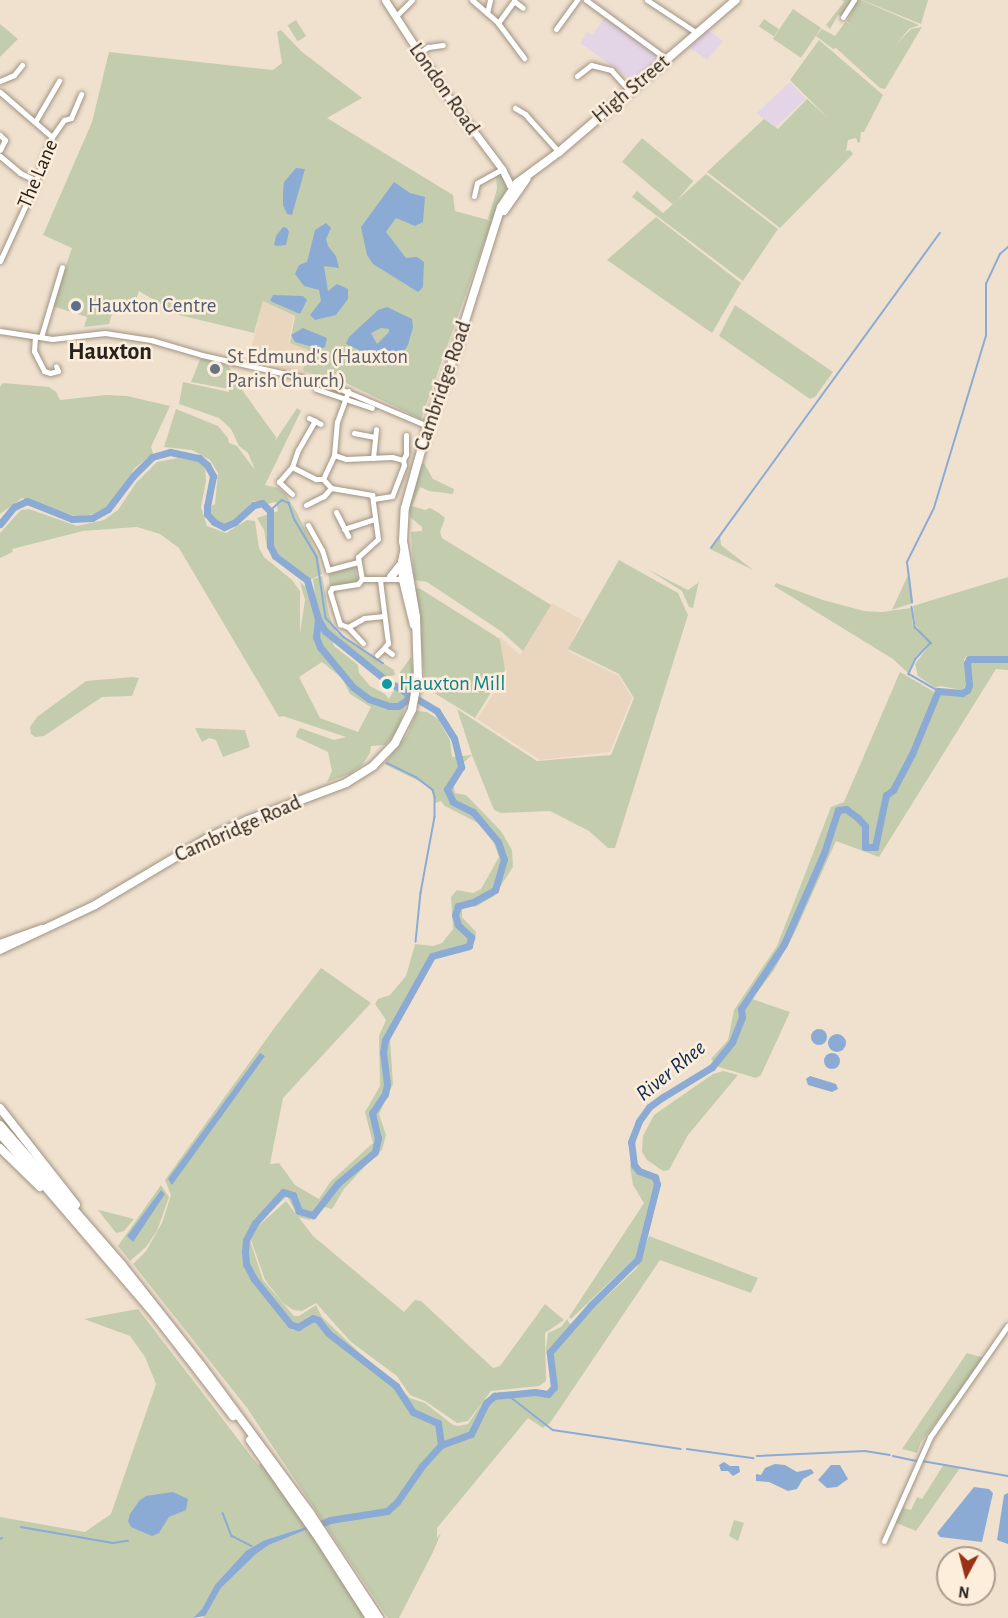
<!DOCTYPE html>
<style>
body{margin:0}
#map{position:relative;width:1008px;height:1618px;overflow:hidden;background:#f0e1cf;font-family:"Alegreya Sans",sans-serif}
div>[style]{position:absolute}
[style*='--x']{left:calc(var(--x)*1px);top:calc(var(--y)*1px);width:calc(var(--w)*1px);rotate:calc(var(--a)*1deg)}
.commercial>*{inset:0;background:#e3d4e6;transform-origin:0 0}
.built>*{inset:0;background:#ead6be}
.green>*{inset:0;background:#c3cdad;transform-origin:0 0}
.water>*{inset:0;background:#8babd5}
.round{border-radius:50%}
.stream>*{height:1.5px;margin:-0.75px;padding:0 0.75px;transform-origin:0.75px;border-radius:0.75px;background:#8babd5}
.river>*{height:7px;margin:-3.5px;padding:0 3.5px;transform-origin:3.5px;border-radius:3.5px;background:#8babd5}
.roads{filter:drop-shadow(0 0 2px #a09382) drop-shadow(0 0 2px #a09382)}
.minor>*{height:5px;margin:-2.5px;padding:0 2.5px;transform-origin:2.5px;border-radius:2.5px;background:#fff}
.major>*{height:7px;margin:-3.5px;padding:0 3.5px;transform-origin:3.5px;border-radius:3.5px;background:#fff}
.highway>*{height:8px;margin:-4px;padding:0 4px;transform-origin:4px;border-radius:4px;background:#fff}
.dots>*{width:16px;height:16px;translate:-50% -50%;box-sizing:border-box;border:3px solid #fdeedc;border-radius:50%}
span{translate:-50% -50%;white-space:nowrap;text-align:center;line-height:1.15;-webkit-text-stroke:5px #fdeedc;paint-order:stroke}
.street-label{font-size:21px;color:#28221c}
.service-label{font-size:21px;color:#4e5e75}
.left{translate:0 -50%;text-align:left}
.worship-label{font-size:21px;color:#5b616d}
.culture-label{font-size:21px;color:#0d838f}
.water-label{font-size:22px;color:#072950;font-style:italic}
.quarter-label{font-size:24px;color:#28221c;font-weight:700}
.north{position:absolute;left:936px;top:1546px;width:60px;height:60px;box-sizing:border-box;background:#fdeedc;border:2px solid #a89c8f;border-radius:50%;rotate:187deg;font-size:16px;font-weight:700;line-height:24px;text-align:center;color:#28221c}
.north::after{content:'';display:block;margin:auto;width:21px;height:27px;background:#993115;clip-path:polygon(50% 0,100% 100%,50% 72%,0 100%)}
</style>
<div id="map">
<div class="commercial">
<i style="clip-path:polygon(605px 17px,660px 57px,633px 81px,580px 43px,587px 32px,592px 35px)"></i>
<i style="clip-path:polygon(707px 29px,723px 41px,707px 60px,688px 46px)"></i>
<i style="left:790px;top:82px;width:23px;height:45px;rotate:47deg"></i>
</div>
<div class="built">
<i style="clip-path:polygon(263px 301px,294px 316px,289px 342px,308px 350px,303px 371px,248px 362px)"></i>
<i style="clip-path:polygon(552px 603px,582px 620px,568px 651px,619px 676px,632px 698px,610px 752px,540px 760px,477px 719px,507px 672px,503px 664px,500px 637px,520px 655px)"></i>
</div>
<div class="green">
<i style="clip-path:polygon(842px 0,861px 0,919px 25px,909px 29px,897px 43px,911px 29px,922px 27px,885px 89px,880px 88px,836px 48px,833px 49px,816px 36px,822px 29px,835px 36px,846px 21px,850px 26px,847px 21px,857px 5px,847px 18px,838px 15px,830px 29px,826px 25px,844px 2px)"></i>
<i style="clip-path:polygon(862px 0,928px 0,921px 24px)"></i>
<i style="left:793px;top:9px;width:34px;height:36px;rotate:34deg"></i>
<i style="left:764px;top:19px;width:18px;height:9px;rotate:34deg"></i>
<i style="left:296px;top:20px;width:19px;height:10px;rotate:58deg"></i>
<i style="clip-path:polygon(0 24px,18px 39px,0 57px)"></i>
<i style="clip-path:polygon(281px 30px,301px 51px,362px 98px,327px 118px,453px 195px,455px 211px,492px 221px,421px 419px,346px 383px,303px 371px,308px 350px,290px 343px,295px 316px,263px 301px,254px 333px,179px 315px,139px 291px,135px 304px,116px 300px,109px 324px,84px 327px,87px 317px,52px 306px,72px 248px,43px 235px,92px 122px,109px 52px,273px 70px,282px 63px,277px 32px)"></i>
<i style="clip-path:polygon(819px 40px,883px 95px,864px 132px,861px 132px,860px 142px,858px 143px,856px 138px,848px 140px,846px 151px,850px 150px,853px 154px,780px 228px,707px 172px,764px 119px,778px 129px,807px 99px,828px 118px,790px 80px)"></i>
<i style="left:642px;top:138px;width:67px;height:31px;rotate:40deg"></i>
<i style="clip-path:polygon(499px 173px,506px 181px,507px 188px,493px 221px,488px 219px,497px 189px,496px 174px)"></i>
<i style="clip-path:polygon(706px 174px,778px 229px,743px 281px,632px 197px,637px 191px,663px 213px)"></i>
<i style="clip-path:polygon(656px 217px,741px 283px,712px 333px,607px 260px)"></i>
<i style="clip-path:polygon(735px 305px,833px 372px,815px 397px,810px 399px,719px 336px)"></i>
<i style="clip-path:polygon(201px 357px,228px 366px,231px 370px,229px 386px,232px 376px,276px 437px,275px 441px,297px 408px,301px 411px,265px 485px,278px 488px,286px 495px,297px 513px,318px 556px,322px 574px,312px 579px,306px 578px,273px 550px,267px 548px,264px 530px,257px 518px,278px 511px,276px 502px,267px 504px,254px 501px,237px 518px,226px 525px,214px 519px,209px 508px,215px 504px,218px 473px,210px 460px,192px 450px,164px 447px,176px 409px,218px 426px,228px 438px,229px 443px,237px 446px,255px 470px,248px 453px,239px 446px,231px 429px,219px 418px,179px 404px,183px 382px,229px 392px,229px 389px,191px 382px)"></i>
<i style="clip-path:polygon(3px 383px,49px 387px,56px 392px,60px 400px,106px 395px,127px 396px,170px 406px,151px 447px,153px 453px,135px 468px,106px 508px,93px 514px,78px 517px,22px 498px,0 514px,0 387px)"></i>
<i style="clip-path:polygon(evenodd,178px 458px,200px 462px,205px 468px,206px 481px,201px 507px,207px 526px,226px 533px,247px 520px,255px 521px,259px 548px,264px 557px,292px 580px,300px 591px,300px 633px,305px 600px,300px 582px,315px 595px,313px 579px,322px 576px,329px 615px,336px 632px,394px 670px,395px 675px,379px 679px,373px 669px,364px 667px,350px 651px,338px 641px,332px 640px,334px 646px,358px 665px,359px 673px,370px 686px,385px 694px,389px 699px,397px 685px,400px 672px,411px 657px,414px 677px,397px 732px,385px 745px,371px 746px,370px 753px,362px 765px,350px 774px,327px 782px,332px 771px,328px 752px,296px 737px,297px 732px,300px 728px,334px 740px,346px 737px,283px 716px,279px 717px,179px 548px,160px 534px,137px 527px,83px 531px,12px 549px,13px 552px,0 558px,0 533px,21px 510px,29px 509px,77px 526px,104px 520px,118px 510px,136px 483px,157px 462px,178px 458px,322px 662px,342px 678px,350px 694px,371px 707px,358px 732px,320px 718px,299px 677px,322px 662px)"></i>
<i style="clip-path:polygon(424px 463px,433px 479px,454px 489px,453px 494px,429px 491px,420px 487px,412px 506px,425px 510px,430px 508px,439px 513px,445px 518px,440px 532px,442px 538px,551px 605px,523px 651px,502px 632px,427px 582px,414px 580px,411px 532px,422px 531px,422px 527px,410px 517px,409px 508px,420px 466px)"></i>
<i style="clip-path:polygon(720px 535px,721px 545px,753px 570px,710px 549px)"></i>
<i style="clip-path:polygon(619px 560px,678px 593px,688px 615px,615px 848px,608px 848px,589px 831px,550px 811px,501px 813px,494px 810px,472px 755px,464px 762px,453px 782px,455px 793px,466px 795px,501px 831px,512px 850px,513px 867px,494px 896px,477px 906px,462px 907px,462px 917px,476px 932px,475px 941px,466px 948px,432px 959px,390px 1038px,393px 1084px,379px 1114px,386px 1135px,382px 1150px,375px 1155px,344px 1189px,332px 1209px,324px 1207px,310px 1220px,298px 1217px,287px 1196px,256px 1226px,250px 1240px,263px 1280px,294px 1316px,299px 1316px,316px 1305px,322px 1317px,365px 1358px,410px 1398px,425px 1403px,453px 1425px,459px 1426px,468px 1424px,484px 1400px,498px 1392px,538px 1390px,547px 1392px,551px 1386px,546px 1349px,548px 1333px,561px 1327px,567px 1319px,571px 1325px,580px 1321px,637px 1268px,649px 1236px,758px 1278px,751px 1293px,660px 1260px,550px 1423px,543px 1428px,528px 1418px,437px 1528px,437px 1538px,441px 1533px,433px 1552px,399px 1618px,388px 1618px,247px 1408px,133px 1264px,146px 1251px,162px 1223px,171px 1195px,165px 1180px,275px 1027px,321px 968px,371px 1003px,283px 1098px,270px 1164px,279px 1163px,295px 1185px,319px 1199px,330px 1182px,373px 1143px,365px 1112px,380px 1086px,379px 1036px,386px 1020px,375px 1004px,378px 999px,390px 995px,406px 976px,415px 944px,433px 946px,442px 943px,453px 929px,451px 897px,457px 890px,473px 893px,481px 889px,499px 857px,492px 838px,478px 823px,445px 806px,441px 801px,435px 803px,432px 791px,423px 783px,384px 764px,407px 735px,417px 711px,427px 712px,438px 719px,450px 740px,452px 757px,472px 755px,457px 709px,537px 761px,611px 755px,634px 698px,619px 674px,568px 649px)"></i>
<i style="clip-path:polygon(350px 565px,354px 565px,358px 581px,330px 587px,328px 572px)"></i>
<i style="clip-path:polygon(647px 569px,688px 590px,698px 583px,700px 576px,693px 608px,689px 607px,682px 591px)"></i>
<i style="clip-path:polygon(908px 575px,910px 576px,913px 603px,892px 610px)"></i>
<i style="clip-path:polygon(1008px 577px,1008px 658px,967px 656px,964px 659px,967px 684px,962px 690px,940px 686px,935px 688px,918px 676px,915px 664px,928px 647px,916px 656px,908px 673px,893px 659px,774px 586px,776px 583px,823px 600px,864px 611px,882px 612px,911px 608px,913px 625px,920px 631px,915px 624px,913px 606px)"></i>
<i style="clip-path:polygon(419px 588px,500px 639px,505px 670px,475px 718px,426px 688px,414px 589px)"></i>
<i style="clip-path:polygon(972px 660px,1008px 660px,1008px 670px,996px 669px,879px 857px,836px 841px,795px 932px,774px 970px,752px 999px,790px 1012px,761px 1075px,756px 1078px,719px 1067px,711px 1059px,728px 1040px,734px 1010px,777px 946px,831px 807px,844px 802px,900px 672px,938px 694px,962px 695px,970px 690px,972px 675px,969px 665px)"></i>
<i style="clip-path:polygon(133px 677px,139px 678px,132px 696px,102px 697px,44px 736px,35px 737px,31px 734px,30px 727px,37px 717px,86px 681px)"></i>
<i style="clip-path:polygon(195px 728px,245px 730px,250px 747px,223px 757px,216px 740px,209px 738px,202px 742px)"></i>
<i style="clip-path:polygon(723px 1071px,738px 1075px,688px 1135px,669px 1170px,663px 1171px,647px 1160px,642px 1152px,643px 1136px,654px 1115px,713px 1074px)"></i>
<i style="clip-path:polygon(630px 1166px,636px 1172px,651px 1177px,655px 1182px,636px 1257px,571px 1319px,569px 1317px,644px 1203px,633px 1185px)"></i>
<i style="clip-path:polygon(161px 1185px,169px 1197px,157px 1231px,146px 1247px,130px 1261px,118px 1246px)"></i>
<i style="clip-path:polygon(286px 1201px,313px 1236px,404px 1312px,415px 1300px,421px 1301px,493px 1368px,500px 1366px,545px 1304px,564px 1320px,545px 1333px,546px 1381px,539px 1386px,491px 1391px,468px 1421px,457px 1423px,425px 1401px,410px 1395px,397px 1376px,351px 1342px,316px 1303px,302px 1311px,293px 1310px,283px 1303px,265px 1280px,251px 1240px,256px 1228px)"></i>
<i style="clip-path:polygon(98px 1210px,99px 1210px,134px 1219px,124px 1231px,116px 1233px)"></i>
<i style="clip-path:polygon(138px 1309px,258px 1465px,262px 1463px,306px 1527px,265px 1540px,238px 1560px,216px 1585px,202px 1609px,193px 1618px,0 1618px,0 1517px,85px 1532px,111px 1514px,156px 1384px,145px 1357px,130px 1336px,84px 1319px)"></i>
<i style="clip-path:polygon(967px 1353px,984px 1358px,921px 1442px,917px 1453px,902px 1449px)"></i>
<i style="clip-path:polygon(944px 1464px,960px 1468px,916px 1531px,894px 1522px,900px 1507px,911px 1510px,917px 1497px,922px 1499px)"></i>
<i style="clip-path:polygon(734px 1520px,744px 1523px,738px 1541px,729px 1536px)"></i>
<i style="clip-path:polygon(308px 1529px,365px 1618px,203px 1618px,221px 1588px,256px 1554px,269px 1545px)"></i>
</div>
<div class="water">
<i style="clip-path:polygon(296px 168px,305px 169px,292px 215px,287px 214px,283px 205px,283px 192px,284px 182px)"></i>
<i style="clip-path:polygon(394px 182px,410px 193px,425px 197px,423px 222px,415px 226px,396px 218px,386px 232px,406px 258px,417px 257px,424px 262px,423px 287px,418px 292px,373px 264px,367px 255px,361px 227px)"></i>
<i style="clip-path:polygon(326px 223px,331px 228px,326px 239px,328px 246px,336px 256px,339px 268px,324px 266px,328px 291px,337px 284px,348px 289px,348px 299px,336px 315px,315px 320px,310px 315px,321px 301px,319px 290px,304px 286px,295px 274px,299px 265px,307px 262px,315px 230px)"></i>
<i style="clip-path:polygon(283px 227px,287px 228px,289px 232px,286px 245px,277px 246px,274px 245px,276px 236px)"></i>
<i style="clip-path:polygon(273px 295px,303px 296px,307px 300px,300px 314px,270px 301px)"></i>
<i style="clip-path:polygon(evenodd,387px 307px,412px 319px,413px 327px,408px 345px,394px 366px,346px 344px,349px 337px,378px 310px,387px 307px,381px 328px,389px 329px,389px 332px,377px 344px,371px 333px,381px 328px)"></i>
<i style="clip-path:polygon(303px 328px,327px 338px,325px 347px,320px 349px,295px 342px,291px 335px)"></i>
<i class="round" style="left:811px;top:1029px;width:16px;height:16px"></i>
<i class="round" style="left:828px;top:1034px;width:18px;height:18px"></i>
<i class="round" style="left:824px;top:1053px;width:16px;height:16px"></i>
<i style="clip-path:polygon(260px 1053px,265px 1056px,172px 1185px,168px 1179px)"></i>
<i style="clip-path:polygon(810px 1076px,836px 1084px,838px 1089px,832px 1092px,808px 1085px,806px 1079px)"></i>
<i style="clip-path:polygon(161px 1190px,165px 1194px,133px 1242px,127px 1236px)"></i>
<i style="clip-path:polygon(724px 1462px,730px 1466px,739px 1466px,740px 1472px,733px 1476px,728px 1471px,721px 1471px,719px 1465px)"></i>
<i style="clip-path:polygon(775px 1464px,785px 1465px,797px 1472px,811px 1469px,814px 1473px,803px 1479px,797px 1489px,788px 1491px,769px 1482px,756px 1481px,756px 1474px,761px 1475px,765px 1468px)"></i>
<i style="clip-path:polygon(831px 1465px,840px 1465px,848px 1479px,837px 1487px,827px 1488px,818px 1480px)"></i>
<i style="clip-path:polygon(974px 1487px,989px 1489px,993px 1493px,982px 1542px,940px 1537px,937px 1533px)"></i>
<i style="clip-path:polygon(173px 1492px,188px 1499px,186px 1510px,169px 1517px,159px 1533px,152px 1536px,131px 1527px,128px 1521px,130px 1514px,139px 1501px,146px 1496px)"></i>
<i style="clip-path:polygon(1008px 1493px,1008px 1544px,997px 1540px,1004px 1495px)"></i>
<i style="clip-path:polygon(306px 1527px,308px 1529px,269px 1545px,256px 1554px,221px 1588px,205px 1616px,193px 1618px,202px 1609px,215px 1585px,246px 1551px,265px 1540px)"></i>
</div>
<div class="stream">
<i style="--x:270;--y:511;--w:16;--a:-43"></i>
<i style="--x:282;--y:500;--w:8;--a:23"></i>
<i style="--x:289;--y:503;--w:18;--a:71"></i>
<i style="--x:295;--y:520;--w:43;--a:59.3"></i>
<i style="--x:317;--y:557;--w:62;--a:81.6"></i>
<i style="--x:326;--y:618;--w:26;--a:47"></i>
<i style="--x:344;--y:637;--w:47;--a:33.7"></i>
<i style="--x:711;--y:548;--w:389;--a:-54"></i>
<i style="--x:912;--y:603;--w:41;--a:-97"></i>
<i style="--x:907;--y:562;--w:60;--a:-63.4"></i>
<i style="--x:934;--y:508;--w:180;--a:-73.2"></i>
<i style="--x:986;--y:336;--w:52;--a:-90"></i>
<i style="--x:986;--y:284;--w:33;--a:-65"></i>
<i style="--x:1000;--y:254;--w:11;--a:-41"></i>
<i style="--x:912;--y:607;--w:20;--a:81"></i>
<i style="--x:915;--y:627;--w:23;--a:45"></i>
<i style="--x:931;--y:643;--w:22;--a:133"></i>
<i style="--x:916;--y:659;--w:17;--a:115"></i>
<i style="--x:909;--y:674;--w:34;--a:30"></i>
<i style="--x:387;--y:763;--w:32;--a:26"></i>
<i style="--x:416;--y:777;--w:21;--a:37"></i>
<i style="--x:433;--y:790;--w:7;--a:74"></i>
<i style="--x:435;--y:797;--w:20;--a:90"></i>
<i style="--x:435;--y:817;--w:77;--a:100.4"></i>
<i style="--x:421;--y:893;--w:49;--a:95.8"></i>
<i style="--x:508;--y:1395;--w:57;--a:37.9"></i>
<i style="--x:553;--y:1430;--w:129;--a:8.4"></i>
<i style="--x:687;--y:1449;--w:67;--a:7.8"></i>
<i style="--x:757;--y:1456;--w:108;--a:-2.7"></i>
<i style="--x:865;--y:1451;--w:25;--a:9"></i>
<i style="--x:893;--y:1456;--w:25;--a:12"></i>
<i style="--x:922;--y:1461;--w:87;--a:9.9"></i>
<i style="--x:223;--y:1513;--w:25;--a:69"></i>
<i style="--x:232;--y:1536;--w:22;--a:27"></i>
<i style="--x:21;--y:1527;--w:93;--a:9.9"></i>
<i style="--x:113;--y:1543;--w:15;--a:-8"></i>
<i style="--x:0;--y:1539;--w:2;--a:-27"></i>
</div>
<div class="river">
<i style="--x:0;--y:524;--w:22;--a:-51"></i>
<i style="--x:14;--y:507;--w:14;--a:-25"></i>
<i style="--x:27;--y:501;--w:48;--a:21.8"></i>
<i style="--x:72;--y:519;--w:20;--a:-3"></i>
<i style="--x:92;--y:518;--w:18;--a:-29"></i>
<i style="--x:108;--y:509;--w:41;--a:-52.9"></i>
<i style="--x:133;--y:476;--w:27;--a:-45"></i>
<i style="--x:152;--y:457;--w:19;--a:-16"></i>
<i style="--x:170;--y:452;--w:30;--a:12"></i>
<i style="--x:199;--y:458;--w:11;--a:41"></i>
<i style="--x:207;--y:465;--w:13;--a:61"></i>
<i style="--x:213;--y:476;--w:31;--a:101"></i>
<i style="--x:207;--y:506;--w:8;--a:90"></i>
<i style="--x:207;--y:514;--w:11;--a:49"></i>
<i style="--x:214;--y:522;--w:11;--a:27"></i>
<i style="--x:224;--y:527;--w:12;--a:-24"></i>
<i style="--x:235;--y:522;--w:25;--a:-42"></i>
<i style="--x:254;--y:505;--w:8;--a:-14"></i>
<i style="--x:262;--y:503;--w:11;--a:45"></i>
<i style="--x:270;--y:511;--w:35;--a:90"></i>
<i style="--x:270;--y:546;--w:11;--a:63"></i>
<i style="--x:275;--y:556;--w:40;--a:37"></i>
<i style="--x:307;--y:580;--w:41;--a:74.2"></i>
<i style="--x:318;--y:619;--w:14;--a:60"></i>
<i style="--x:325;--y:631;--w:80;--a:38.9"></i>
<i style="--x:387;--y:681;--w:58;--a:31"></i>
<i style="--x:437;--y:711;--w:32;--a:58"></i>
<i style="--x:454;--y:738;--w:30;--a:76"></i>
<i style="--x:461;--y:767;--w:26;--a:122"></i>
<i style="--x:447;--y:789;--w:14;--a:65"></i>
<i style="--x:453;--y:802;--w:22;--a:27"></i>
<i style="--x:473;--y:812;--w:39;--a:50"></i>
<i style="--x:498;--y:842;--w:18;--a:71"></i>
<i style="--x:504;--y:859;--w:32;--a:106"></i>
<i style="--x:495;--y:890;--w:25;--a:151"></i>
<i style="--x:473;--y:902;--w:16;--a:165"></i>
<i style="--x:458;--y:906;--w:9;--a:108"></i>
<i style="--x:455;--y:915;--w:10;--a:73"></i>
<i style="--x:458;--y:925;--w:18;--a:43"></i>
<i style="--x:471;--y:937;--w:9;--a:103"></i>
<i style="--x:469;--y:946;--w:38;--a:165"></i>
<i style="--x:432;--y:956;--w:96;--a:119.2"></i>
<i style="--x:385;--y:1040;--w:12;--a:99"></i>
<i style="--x:383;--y:1052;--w:32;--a:83"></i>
<i style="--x:387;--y:1084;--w:10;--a:101"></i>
<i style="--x:385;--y:1094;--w:23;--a:124"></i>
<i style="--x:372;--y:1113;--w:26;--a:77"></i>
<i style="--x:378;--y:1138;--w:14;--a:102"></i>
<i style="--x:375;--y:1152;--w:48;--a:140"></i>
<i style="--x:338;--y:1183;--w:41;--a:128"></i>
<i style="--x:313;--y:1215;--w:15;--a:-164"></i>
<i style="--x:299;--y:1211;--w:17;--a:-111"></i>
<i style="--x:293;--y:1195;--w:10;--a:-163"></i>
<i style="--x:283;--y:1192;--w:42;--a:132.1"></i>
<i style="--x:255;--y:1223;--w:19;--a:118"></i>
<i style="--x:246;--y:1240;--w:12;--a:95"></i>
<i style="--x:245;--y:1252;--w:12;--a:85"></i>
<i style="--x:246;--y:1264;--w:17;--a:62"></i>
<i style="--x:254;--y:1279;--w:58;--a:51.3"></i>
<i style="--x:290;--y:1324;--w:9;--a:21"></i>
<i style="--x:298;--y:1327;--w:17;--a:-31"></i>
<i style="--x:313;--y:1318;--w:5;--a:22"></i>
<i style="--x:318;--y:1320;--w:16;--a:52"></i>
<i style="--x:328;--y:1333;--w:86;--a:37.9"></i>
<i style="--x:396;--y:1386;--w:31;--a:57"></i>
<i style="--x:413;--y:1412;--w:27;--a:24"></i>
<i style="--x:438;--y:1423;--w:22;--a:82"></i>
<i style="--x:318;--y:619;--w:18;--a:96"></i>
<i style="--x:316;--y:637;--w:11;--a:68"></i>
<i style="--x:320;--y:647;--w:52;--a:50.5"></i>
<i style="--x:353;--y:687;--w:20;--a:37"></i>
<i style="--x:369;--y:699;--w:21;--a:19"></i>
<i style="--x:389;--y:706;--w:9;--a:0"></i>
<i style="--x:398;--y:706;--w:11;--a:-34"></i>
<i style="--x:407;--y:700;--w:6;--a:-81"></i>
<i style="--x:313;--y:1527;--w:18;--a:-22"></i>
<i style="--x:330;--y:1520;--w:58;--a:-9"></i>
<i style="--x:387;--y:1511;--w:13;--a:-42"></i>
<i style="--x:397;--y:1502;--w:44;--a:-55.2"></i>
<i style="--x:422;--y:1466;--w:28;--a:-48"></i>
<i style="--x:441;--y:1445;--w:32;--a:-20"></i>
<i style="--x:471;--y:1434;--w:34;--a:-64"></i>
<i style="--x:486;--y:1403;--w:11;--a:-41"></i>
<i style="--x:494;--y:1396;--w:41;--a:-5.6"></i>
<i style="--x:535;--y:1392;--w:13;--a:9"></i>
<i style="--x:548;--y:1394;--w:9;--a:-49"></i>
<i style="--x:554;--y:1387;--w:35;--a:-97"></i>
<i style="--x:550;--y:1352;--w:62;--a:-48.9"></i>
<i style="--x:591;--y:1305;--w:66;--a:-44.4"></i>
<i style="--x:638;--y:1259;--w:77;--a:-75.8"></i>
<i style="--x:657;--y:1184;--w:7;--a:-106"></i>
<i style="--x:655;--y:1177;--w:17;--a:-159"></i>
<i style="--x:639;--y:1171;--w:8;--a:-130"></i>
<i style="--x:634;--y:1165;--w:23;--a:-97"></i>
<i style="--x:631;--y:1142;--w:22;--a:-69"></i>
<i style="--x:639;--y:1121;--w:17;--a:-54"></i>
<i style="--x:649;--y:1107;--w:17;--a:-36"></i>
<i style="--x:663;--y:1097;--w:57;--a:-31.5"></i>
<i style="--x:712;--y:1067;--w:32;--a:-51"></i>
<i style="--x:732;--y:1042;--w:27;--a:-68"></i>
<i style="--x:742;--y:1017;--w:8;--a:-97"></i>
<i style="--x:741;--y:1009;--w:78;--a:-56.5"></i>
<i style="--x:784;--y:944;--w:99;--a:-66.3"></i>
<i style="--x:824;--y:853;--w:45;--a:-72"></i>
<i style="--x:838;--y:810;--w:8;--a:-7"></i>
<i style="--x:846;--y:809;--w:15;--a:37"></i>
<i style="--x:858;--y:818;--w:11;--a:49"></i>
<i style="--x:865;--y:826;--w:21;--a:90"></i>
<i style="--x:865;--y:847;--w:10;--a:0"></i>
<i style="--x:875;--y:847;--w:53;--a:-78.1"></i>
<i style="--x:886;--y:795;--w:9;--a:-36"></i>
<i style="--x:893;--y:790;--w:41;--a:-62.2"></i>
<i style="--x:912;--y:754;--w:68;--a:-67.6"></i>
<i style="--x:938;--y:691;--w:24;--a:5"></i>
<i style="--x:962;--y:693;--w:6;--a:-31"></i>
<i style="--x:967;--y:690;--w:5;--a:-68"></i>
<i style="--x:969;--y:685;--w:22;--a:-95"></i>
<i style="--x:967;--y:663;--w:4;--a:-63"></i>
<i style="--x:969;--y:659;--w:39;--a:0"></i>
</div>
<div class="roads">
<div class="minor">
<i style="--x:472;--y:0;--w:35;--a:41"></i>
<i style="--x:498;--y:23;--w:44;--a:53.4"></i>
<i style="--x:586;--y:0;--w:100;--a:36.1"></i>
<i style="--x:647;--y:0;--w:60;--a:33.4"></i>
<i style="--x:487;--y:13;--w:13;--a:-77"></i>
<i style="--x:395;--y:17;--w:24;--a:-45"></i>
<i style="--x:843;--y:17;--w:20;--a:-57"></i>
<i style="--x:498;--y:23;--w:27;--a:-54"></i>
<i style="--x:514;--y:1;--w:11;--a:38"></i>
<i style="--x:556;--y:29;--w:36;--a:-54"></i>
<i style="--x:419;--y:53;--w:11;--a:-34"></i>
<i style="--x:428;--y:47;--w:15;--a:-8"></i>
<i style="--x:577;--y:76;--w:18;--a:-38"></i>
<i style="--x:591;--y:65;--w:21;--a:14"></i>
<i style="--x:611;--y:70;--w:27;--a:48"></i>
<i style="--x:0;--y:81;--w:15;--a:-23"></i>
<i style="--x:14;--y:75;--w:13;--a:-51"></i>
<i style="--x:0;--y:92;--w:69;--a:40.9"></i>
<i style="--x:515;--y:108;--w:12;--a:31"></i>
<i style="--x:525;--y:114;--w:51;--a:48.2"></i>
<i style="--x:35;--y:122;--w:48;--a:-59.7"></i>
<i style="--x:0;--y:135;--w:7;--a:45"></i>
<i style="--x:5;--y:140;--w:11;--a:117"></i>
<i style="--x:0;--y:156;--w:26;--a:40"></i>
<i style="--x:20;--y:173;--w:17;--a:25"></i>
<i style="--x:474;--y:196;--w:13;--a:-77"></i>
<i style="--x:477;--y:183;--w:29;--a:-29"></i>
<i style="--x:0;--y:261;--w:77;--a:-65.4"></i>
<i style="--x:32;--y:191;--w:58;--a:-69.7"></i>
<i style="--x:52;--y:137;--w:21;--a:-55"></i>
<i style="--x:64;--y:120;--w:7;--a:-16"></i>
<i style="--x:71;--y:118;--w:26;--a:-67"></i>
<i style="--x:0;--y:331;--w:53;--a:8.7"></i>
<i style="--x:52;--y:339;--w:53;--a:-6.5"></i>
<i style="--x:105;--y:333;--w:47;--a:8.7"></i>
<i style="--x:151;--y:340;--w:53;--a:16.4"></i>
<i style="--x:202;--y:355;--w:127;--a:12.7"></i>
<i style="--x:326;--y:383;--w:111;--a:22.9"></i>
<i style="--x:35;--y:337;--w:14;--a:94"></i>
<i style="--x:34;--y:351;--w:22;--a:63"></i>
<i style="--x:44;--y:371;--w:6;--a:18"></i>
<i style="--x:50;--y:373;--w:8;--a:-14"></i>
<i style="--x:58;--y:371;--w:5;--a:-112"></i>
<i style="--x:41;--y:337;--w:73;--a:-73.3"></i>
<i style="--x:316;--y:389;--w:59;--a:18.7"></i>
<i style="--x:309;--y:418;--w:13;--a:27"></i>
<i style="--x:354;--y:433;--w:21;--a:11"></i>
<i style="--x:334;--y:455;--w:13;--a:18"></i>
<i style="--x:346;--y:459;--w:46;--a:-2.5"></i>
<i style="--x:392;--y:457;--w:11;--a:15"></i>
<i style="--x:403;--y:460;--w:5;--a:79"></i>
<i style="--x:404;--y:465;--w:33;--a:111"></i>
<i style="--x:392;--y:496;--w:19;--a:171"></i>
<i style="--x:373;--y:458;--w:29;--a:-84"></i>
<i style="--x:403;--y:460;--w:7;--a:-63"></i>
<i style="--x:406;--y:454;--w:19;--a:-90"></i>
<i style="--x:292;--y:467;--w:27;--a:27"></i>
<i style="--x:316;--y:479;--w:7;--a:0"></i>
<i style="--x:323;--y:479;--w:12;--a:48"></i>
<i style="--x:331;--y:488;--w:42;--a:9.7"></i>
<i style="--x:372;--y:495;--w:44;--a:82.2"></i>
<i style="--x:378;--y:539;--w:27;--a:138"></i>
<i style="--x:358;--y:557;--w:22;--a:80"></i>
<i style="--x:362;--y:579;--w:44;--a:0"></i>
<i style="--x:323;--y:479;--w:26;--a:-65"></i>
<i style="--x:334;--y:455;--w:33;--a:-85"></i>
<i style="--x:337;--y:422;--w:33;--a:-70"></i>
<i style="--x:292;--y:494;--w:18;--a:-137"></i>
<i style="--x:279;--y:482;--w:20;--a:-49"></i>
<i style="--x:292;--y:467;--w:18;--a:-71"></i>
<i style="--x:298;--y:450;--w:34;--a:-60"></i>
<i style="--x:306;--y:505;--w:20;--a:-27"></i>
<i style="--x:324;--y:496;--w:11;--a:-49"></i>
<i style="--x:336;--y:512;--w:27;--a:63"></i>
<i style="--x:308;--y:525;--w:29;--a:61"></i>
<i style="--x:322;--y:550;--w:21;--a:73"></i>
<i style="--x:328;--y:570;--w:30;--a:-15"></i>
<i style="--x:344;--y:529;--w:32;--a:-18"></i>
<i style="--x:362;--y:579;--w:6;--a:129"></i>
<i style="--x:358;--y:584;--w:26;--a:171"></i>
<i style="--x:332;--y:588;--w:4;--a:117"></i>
<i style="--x:330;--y:592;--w:34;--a:73"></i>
<i style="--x:340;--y:624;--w:9;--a:21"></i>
<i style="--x:348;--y:627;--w:18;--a:-29"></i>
<i style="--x:364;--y:618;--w:20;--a:-6"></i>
<i style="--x:380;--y:580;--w:64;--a:82.8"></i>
<i style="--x:388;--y:643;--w:6;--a:129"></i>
<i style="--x:384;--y:648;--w:10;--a:37"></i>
<i style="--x:348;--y:627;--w:22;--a:47"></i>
<i style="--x:377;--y:655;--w:10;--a:-45"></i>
<i style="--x:884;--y:1541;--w:114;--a:-66.1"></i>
<i style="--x:930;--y:1437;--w:136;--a:-55.1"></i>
</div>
<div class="major">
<i style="--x:385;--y:0;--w:107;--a:57.2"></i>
<i style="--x:443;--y:90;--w:99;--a:53.2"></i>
<i style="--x:502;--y:169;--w:18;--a:63"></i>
<i style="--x:510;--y:185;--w:10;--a:24"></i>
</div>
<div class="highway">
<i style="--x:504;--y:211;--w:39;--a:-55"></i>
<i style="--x:404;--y:552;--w:10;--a:101"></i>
<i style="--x:402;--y:562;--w:18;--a:87"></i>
<i style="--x:403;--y:580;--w:46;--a:76.3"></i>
<i style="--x:391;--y:577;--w:16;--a:-52"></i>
<i style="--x:0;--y:944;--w:45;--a:-19.7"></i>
<i style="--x:0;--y:950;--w:105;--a:-25.3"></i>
<i style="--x:95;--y:905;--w:131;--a:-30.7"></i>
<i style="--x:208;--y:838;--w:44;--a:-24.2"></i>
<i style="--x:248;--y:820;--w:105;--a:-20.7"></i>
<i style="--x:346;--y:783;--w:32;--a:-32"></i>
<i style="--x:373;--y:766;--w:32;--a:-46"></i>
<i style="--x:395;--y:743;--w:38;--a:-63"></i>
<i style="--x:412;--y:709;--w:32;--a:-79"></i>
<i style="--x:418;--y:678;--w:61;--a:-91.9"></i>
<i style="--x:416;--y:617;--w:77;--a:-99.7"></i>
<i style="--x:403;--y:541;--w:33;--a:-87"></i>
<i style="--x:405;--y:508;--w:85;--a:-74.3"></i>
<i style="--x:428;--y:426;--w:72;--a:-69.5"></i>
<i style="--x:453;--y:359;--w:159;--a:-72.5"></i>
<i style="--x:501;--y:207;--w:29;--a:-56"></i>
<i style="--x:517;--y:183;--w:52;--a:-36.4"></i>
<i style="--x:559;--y:152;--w:233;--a:-40.7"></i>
<i style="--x:0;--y:1108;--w:123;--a:51.9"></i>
<i style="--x:0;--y:1125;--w:186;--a:48.9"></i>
<i style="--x:122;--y:1265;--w:127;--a:51.7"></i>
<i style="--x:201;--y:1365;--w:184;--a:53.6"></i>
<i style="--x:310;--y:1513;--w:126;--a:56.7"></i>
<i style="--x:0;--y:1134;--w:238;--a:49.4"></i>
<i style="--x:155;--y:1315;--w:128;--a:52.3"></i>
<i style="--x:0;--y:1148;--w:56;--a:44.3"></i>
<i style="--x:250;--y:1440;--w:122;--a:55"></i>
<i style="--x:320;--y:1540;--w:93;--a:57.3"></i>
</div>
</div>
<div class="dots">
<i style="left:76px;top:306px;background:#5c6f8a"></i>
<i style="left:215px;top:369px;background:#6b7280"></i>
<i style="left:387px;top:684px;background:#0f9aa8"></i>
</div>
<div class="street-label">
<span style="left:444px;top:89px;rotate:55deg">London Road</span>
<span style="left:631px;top:89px;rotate:-40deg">High Street</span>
<span style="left:38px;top:174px;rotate:-67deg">The Lane</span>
<span style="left:443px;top:386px;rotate:-71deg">Cambridge Road</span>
<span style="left:238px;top:829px;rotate:-24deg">Cambridge Road</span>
</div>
<div class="service-label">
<span class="left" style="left:88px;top:306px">Hauxton Centre</span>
</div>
<div class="worship-label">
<span class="left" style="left:227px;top:369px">St Edmund's (Hauxton<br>Parish Church)</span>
</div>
<div class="culture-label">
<span class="left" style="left:399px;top:684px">Hauxton Mill</span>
</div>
<div class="water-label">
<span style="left:671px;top:1071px;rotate:-39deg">River Rhee</span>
</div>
<div class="quarter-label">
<span style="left:110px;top:353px">Hauxton</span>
</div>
<div class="north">N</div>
</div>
